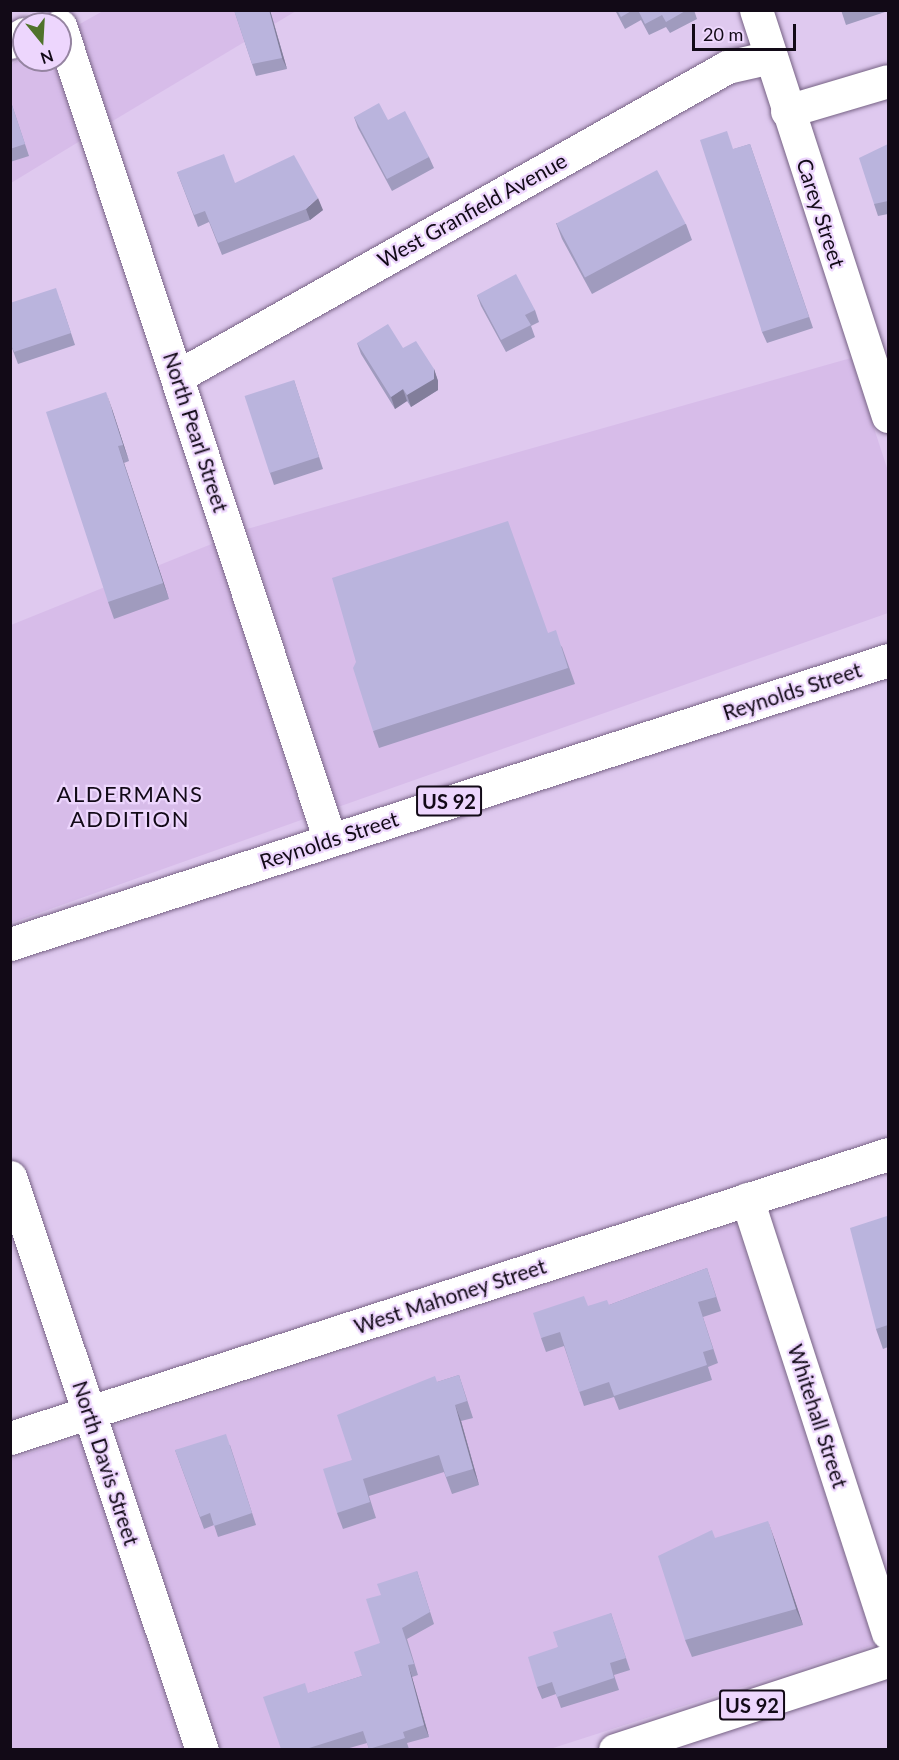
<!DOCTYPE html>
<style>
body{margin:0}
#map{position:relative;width:899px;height:1760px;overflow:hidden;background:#dfc9ef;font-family:Lato,sans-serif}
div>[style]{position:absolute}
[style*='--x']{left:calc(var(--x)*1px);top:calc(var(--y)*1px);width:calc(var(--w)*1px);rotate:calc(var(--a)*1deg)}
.built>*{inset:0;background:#d7bce9}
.roads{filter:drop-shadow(0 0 2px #766284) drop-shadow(0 0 2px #766284)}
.minor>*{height:33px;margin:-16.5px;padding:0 16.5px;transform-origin:16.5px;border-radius:16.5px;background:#fff}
.major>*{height:33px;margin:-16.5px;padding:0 16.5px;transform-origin:16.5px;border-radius:16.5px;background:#fff}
.wall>*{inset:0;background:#a09bbe}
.shaded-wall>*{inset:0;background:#827e9b}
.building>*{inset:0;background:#bab4dd;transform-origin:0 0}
span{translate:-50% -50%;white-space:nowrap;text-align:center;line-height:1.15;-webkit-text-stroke:4.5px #edd6fd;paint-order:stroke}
.shield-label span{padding:2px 4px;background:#edd6fd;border:2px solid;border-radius:4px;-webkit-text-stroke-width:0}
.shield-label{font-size:20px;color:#120a17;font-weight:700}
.street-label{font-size:21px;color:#120a17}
.neighbourhood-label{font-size:22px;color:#120a17;letter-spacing:1.5px}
.frame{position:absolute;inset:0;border:12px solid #120a17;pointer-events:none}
.north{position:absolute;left:12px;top:12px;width:60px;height:60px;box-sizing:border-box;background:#edd6fd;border:2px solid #9584a1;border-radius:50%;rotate:162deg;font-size:16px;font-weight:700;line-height:24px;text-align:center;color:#120a17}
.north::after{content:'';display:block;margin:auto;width:21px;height:27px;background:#50732b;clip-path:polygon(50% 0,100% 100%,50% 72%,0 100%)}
.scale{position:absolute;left:692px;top:24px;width:104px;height:27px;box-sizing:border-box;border:3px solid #120a17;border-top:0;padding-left:8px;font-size:18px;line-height:21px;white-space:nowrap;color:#120a17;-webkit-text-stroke:4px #edd6fd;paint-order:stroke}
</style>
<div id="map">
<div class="built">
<i style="clip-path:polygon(103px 11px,296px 11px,111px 122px,78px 25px)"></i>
<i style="clip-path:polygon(24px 57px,53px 60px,80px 141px,11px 183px,10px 65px)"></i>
<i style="clip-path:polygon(851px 358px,888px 471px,888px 613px,338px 807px,247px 529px)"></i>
<i style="clip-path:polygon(214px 543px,304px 819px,11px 923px,11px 625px)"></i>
<i style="clip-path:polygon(736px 1224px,874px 1645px,550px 1749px,220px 1749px,113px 1426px)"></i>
<i style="clip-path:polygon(79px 1437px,183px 1749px,11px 1749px,11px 1459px)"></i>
</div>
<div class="roads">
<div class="minor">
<i style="--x:756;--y:10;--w:427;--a:72"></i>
<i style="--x:60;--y:26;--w:858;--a:71.65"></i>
<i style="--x:10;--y:42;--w:16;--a:-30"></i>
<i style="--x:787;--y:111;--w:105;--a:-16.5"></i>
<i style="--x:178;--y:376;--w:630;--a:-29.37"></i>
<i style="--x:727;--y:67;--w:45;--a:-12.8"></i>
<i style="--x:10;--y:1177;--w:604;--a:71.48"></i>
<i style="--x:747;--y:1199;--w:456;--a:72"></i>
<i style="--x:10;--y:1438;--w:923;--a:-17.92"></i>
</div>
<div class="major">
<i style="--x:10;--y:944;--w:923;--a:-17.92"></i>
<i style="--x:615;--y:1750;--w:287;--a:-18.1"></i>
</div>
</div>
<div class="wall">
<i style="clip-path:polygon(234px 10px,270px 10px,287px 69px,256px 76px)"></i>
<i style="clip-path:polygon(615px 10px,694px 10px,697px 19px,670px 33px,666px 27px,649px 35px,641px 20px,625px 29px)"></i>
<i style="clip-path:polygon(841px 10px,888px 10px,888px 11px,846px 25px)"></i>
<i style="clip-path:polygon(12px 105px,29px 156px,10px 162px,10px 106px)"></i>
<i style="clip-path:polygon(354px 117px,388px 120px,429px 157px,434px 168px,392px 191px,358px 128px)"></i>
<i style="clip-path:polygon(750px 144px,813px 328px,767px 343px,762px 332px,734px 149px)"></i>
<i style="clip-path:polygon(888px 144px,888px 214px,878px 216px,874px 204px)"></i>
<i style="clip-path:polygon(177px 172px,235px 183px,323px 210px,310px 220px,222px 255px,209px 222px,198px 227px)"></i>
<i style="clip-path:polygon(556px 223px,686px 224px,692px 240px,592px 294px,562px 239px)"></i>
<i style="clip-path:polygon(477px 295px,535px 310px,539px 322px,531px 326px,535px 337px,506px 352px,481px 306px)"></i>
<i style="clip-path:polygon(60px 300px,75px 345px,18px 364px,10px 343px)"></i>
<i style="clip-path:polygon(357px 343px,434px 369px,438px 381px,438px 390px,411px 407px,407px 401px,395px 409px,361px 354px)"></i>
<i style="clip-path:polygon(294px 380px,323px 469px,274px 485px,270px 473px)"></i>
<i style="clip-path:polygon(112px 409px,129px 461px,124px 463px,169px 599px,114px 619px,108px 602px)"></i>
<i style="clip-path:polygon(548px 633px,562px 647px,575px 684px,379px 748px,373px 731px)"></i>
<i style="clip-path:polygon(888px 1220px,888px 1347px,883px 1349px,876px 1329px)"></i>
<i style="clip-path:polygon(707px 1268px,721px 1311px,703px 1317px,718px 1363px,708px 1367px,712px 1380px,619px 1410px,614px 1397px,584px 1406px,564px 1346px,546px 1352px,541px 1338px,588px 1306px,609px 1305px)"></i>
<i style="clip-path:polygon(459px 1375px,473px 1418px,461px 1421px,479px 1485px,452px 1494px,444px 1472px,369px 1496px,376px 1518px,343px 1529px,337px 1513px,352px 1460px,437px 1382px)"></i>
<i style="clip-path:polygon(230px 1445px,256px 1525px,218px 1537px,214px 1525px,204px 1529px,175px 1450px)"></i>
<i style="clip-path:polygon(716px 1538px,774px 1538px,803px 1625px,692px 1657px,685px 1640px)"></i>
<i style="clip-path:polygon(417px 1571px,434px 1624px,407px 1639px,418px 1675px,412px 1677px,429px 1737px,407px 1743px,409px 1749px,369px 1749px,367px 1743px,346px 1749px,281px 1749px,309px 1693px,362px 1676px,380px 1643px)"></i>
<i style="clip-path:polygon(611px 1613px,630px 1670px,614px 1675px,619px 1690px,561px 1708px,556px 1694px,542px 1699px,537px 1687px,558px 1647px)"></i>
</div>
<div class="shaded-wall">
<i style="clip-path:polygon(269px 10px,270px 10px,287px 69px,282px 58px)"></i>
<i style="clip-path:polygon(318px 198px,323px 210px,310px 220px,306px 209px)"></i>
<i style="clip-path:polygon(434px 369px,438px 381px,438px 390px,411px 407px,407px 395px)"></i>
<i style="clip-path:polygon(403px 389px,407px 401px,395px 409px,391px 397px)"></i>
<i style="clip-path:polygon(106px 392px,112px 409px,129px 461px,123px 445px)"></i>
<i style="clip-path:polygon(118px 446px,124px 463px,169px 599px,163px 583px)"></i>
<i style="clip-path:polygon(455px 1405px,461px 1421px,479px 1485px,473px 1469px)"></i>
<i style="clip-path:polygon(768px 1521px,774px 1538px,803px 1625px,796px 1609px)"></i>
<i style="clip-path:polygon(408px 1665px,412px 1677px,429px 1737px,424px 1725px)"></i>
</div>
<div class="building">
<i style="clip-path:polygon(234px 10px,269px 10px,282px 58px,252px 64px)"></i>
<i style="clip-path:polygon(617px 10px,633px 10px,621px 17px)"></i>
<i style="clip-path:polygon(638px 10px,687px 10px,666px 22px,662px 15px,645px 24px)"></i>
<i style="clip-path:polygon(379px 103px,388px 120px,405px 111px,429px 157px,387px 179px,354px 117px)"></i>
<i style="clip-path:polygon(12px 105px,25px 144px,10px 149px,10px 106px)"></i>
<i style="clip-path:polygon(727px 131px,733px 149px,750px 144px,809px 317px,762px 332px,700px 140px)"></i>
<i style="clip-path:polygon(888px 144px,888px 201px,874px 204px,859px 158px)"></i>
<i style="clip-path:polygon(224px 154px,235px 183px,294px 155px,318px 198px,306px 209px,218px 243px,205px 211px,194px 215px,177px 172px)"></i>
<i style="left:657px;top:170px;width:61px;height:114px;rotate:62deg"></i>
<i style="clip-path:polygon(516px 274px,535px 310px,525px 315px,531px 325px,501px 340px,477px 295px)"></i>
<i style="clip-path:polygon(56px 288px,71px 333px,14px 352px,10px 343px,10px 303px)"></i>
<i style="clip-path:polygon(388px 324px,403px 348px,416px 341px,434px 369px,434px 379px,407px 395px,403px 389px,391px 397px,357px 343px)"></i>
<i style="left:294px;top:380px;width:81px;height:52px;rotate:72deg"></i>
<i style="clip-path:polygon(106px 392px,123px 445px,118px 446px,163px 583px,108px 602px,46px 412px)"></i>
<i style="clip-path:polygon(508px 521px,548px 633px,556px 630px,568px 668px,373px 731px,353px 668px,356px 662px,332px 578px)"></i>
<i style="clip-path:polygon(887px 1216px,888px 1221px,888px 1325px,876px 1329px,850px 1228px)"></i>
<i style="clip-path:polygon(707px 1268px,716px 1297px,698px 1302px,713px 1349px,703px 1352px,707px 1365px,614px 1396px,609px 1382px,579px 1392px,560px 1332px,541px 1338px,533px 1313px,584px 1296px,588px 1306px,607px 1300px,609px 1305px)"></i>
<i style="clip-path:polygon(459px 1375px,467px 1401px,455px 1405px,473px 1469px,446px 1477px,439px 1455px,363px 1479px,370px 1502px,337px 1513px,323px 1469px,352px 1460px,337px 1415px,435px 1376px,437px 1382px)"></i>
<i style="clip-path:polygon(226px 1434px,252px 1513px,214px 1526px,210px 1513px,200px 1517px,175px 1450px)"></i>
<i style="clip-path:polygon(768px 1521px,796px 1609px,685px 1640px,658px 1556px,712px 1530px,715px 1538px)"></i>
<i style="clip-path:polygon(417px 1571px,430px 1612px,402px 1628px,414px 1664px,408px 1665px,424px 1725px,403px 1732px,405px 1738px,369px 1749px,363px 1731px,306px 1749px,281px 1749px,263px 1697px,305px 1683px,308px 1693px,362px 1676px,354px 1652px,380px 1643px,366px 1599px,381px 1595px,377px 1584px)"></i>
<i style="clip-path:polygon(611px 1613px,626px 1658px,610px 1663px,614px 1678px,557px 1697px,552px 1682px,537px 1687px,528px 1657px,558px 1647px,553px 1632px)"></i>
</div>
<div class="shield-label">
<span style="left:449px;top:801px">US 92</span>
<span style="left:752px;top:1705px">US 92</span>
</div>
<div class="street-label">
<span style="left:472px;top:210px;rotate:-29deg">West Granfield Avenue</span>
<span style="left:821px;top:213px;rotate:72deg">Carey Street</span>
<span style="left:196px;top:432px;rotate:72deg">North Pearl Street</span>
<span style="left:792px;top:691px;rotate:-18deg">Reynolds Street</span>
<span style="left:329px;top:840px;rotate:-18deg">Reynolds Street</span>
<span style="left:450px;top:1296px;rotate:-18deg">West Mahoney Street</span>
<span style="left:818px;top:1416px;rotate:72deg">Whitehall Street</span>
<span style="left:106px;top:1463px;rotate:72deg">North Davis Street</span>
</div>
<div class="neighbourhood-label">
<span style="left:130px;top:806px">ALDERMANS<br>ADDITION</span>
</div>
<div class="frame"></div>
<div class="north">N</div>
<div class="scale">20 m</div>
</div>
